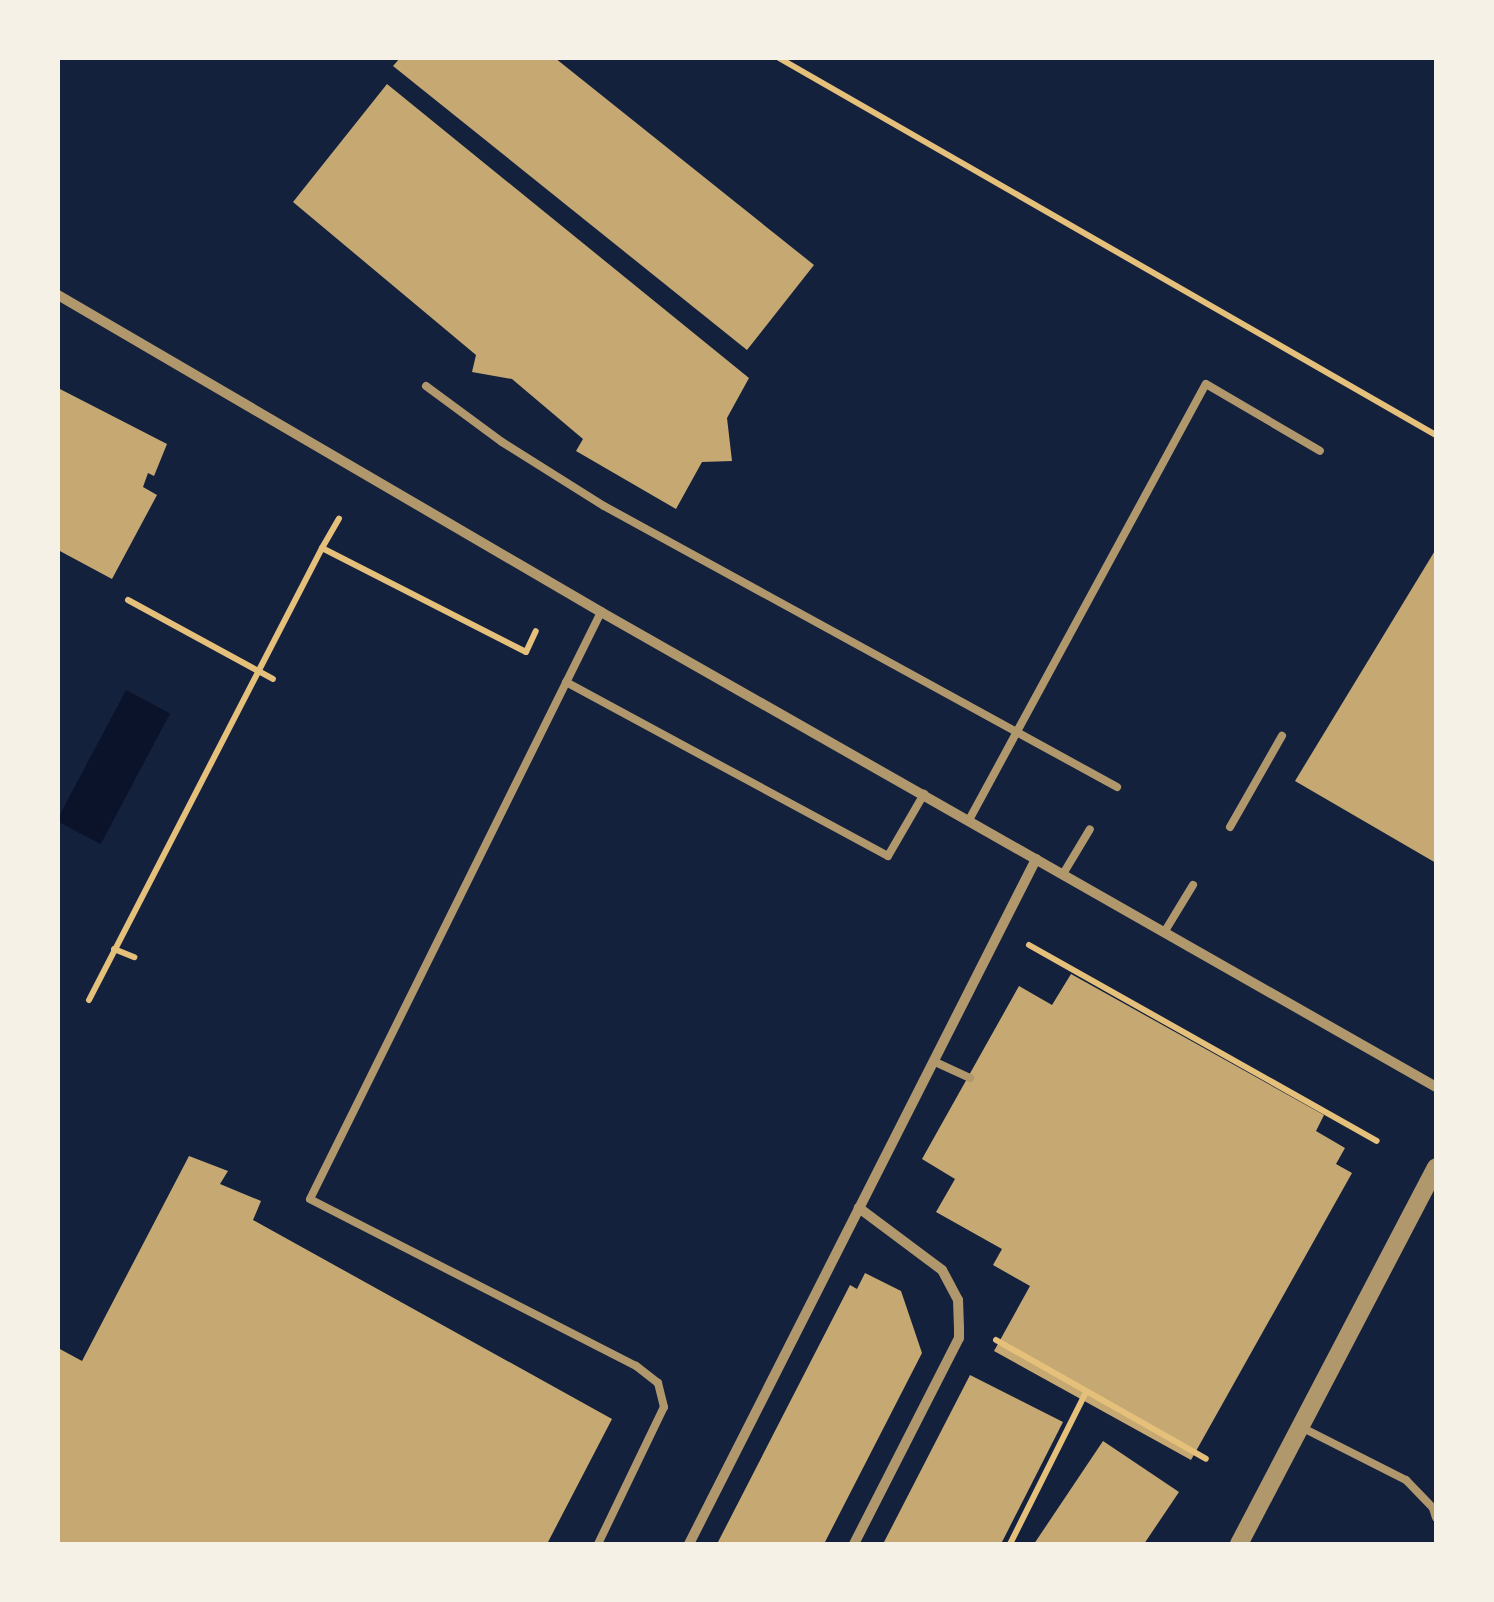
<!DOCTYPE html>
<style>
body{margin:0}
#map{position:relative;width:1494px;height:1602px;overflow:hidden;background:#14213d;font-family:Arial,sans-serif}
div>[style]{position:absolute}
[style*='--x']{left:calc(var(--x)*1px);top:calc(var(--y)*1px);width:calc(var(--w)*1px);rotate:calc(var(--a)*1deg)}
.water>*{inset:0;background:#0b132b;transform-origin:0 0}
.building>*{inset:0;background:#c6a872}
.path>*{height:6px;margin:-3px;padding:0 3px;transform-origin:3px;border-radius:3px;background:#e5c07b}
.service>*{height:8px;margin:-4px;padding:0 4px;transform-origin:4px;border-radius:4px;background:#b1986c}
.minor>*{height:10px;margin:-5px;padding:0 5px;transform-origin:5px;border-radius:5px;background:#b1986c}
.tertiary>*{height:18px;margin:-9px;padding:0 9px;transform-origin:9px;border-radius:9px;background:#b1986c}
span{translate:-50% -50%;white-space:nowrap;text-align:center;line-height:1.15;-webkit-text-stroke:8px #f6f1e7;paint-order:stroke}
.frame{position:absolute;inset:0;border:60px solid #f6f1e7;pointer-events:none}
</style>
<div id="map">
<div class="water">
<i style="left:126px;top:690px;width:50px;height:148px;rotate:28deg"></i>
</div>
<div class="building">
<i style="clip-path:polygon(400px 58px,555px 58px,814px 265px,747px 350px,393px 66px)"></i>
<i style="clip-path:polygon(387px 84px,749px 378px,727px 418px,732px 461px,702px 462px,676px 509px,576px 451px,583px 439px,512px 379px,472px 372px,476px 355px,293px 202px)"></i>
<i style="clip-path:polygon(58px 388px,167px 444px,154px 476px,148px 473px,143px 487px,157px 495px,112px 579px,58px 550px)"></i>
<i style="clip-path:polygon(1436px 549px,1436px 863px,1295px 781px)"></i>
<i style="clip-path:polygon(1071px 974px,1324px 1115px,1316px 1131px,1345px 1148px,1336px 1164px,1352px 1173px,1191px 1460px,994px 1351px,1030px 1286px,993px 1265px,1002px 1249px,936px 1212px,955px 1179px,922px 1159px,1019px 986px,1052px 1005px)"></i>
<i style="clip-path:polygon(189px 1156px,228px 1171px,220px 1184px,261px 1201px,253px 1220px,612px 1419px,547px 1544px,58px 1544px,58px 1348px,82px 1361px)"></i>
<i style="clip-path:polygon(865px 1273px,901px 1291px,922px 1353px,824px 1544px,717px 1544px,850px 1285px,857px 1289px)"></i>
<i style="clip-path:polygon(970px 1375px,1063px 1422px,1001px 1544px,883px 1544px)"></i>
<i style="clip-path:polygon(1103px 1441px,1179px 1492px,1144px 1544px,1034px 1544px)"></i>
</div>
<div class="path">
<i style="--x:779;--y:58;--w:757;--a:29.85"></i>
<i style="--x:322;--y:548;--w:34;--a:-60"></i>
<i style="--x:128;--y:600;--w:165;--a:28.6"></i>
<i style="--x:1029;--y:945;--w:399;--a:29.4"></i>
<i style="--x:114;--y:949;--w:22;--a:22"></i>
<i style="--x:89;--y:1000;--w:509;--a:-62.73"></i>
<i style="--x:322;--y:548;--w:229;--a:27"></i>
<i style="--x:526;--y:652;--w:23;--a:-65"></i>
<i style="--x:996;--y:1340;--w:241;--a:29.5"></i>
<i style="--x:1010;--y:1544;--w:170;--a:-63.4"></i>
</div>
<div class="service">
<i style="--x:426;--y:386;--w:94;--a:36.4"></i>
<i style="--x:502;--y:442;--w:120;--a:32.1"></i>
<i style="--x:604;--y:506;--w:585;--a:28.71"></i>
<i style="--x:566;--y:682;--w:366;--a:28.4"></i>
<i style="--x:888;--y:856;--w:72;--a:-59.9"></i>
<i style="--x:969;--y:820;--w:496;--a:-61.5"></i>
<i style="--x:1206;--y:384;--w:132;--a:30.4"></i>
<i style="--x:1230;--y:827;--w:105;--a:-60.3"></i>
<i style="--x:1063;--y:874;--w:52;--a:-59"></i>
<i style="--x:1165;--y:931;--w:54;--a:-58.7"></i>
<i style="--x:933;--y:1061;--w:41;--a:24.7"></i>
<i style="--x:1301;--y:1427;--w:118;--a:26.8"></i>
<i style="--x:1406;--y:1480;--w:39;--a:46"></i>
<i style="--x:1433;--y:1508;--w:10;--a:73"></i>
<i style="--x:598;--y:1544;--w:152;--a:-64.3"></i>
<i style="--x:664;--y:1407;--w:25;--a:-104"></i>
<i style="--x:658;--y:1383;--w:28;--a:-142"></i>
<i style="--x:636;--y:1366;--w:366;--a:-152.9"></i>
<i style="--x:310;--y:1199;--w:655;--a:-63.63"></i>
</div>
<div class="minor">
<i style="--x:58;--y:295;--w:629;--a:30.28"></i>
<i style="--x:601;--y:612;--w:961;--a:29.63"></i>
<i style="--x:689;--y:1544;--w:768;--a:-63.13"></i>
<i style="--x:854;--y:1544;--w:231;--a:-63"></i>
<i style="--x:959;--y:1338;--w:10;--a:-90"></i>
<i style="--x:959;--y:1328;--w:28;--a:-92"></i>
<i style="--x:958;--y:1300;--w:34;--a:-118"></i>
<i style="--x:942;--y:1270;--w:104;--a:-143.2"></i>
</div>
<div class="tertiary">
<i style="--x:1239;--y:1544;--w:425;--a:-62.4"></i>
</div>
<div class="frame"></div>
</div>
